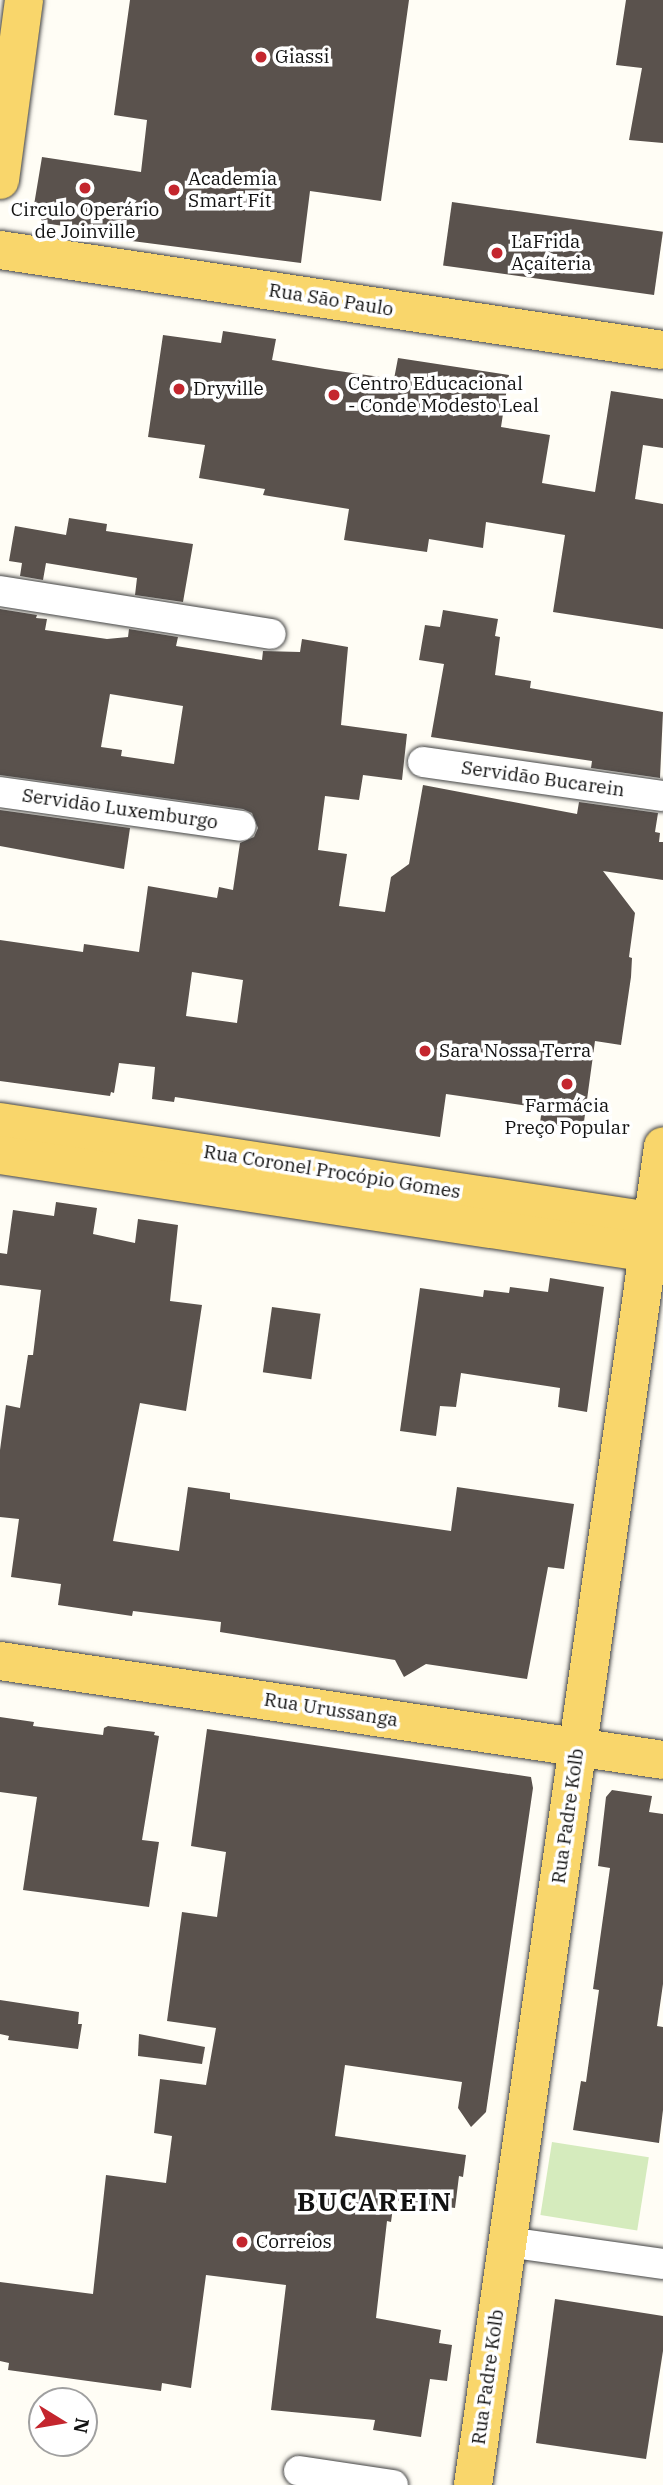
<!DOCTYPE html>
<meta charset="utf-8">
<style>
body{margin:0}
#map{position:relative;width:663px;height:2485px;overflow:hidden;background:#fffdf5;font-family:"IBM Plex Serif",serif}
div>[style]{position:absolute}
[style*='--x']{left:calc(var(--x)*1px);top:calc(var(--y)*1px);width:calc(var(--w)*1px);rotate:calc(var(--a)*1deg)}
.green>*{inset:0;background:#d5ebbd;transform-origin:0 0}
.building>*{inset:0;background:#5a524d;transform-origin:0 0}
.roads{filter:drop-shadow(0 0 2px #444) drop-shadow(0 0 2px #444)}
.street>*{height:30px;margin:-15px;padding:0 15px;transform-origin:15px;border-radius:15px;background:#fff}
.primary>*{height:38px;margin:-19px;padding:0 19px;transform-origin:19px;border-radius:19px;background:#f9d66b}
.dots>*{width:19px;height:19px;translate:-50% -50%;box-sizing:border-box;border:4px solid #fff;border-radius:50%}
span{translate:-50% -50%;white-space:nowrap;text-align:center;line-height:1.15;-webkit-text-stroke:7px #fff;paint-order:stroke}
.poi-label{font-size:19px;color:#111}
.left{translate:0 -50%;text-align:left}
.street-label{font-size:19px;color:#111}
.district-label{font-size:26px;color:#111;font-weight:700;letter-spacing:2px}
.north{position:absolute;left:28px;top:2387px;width:70px;height:70px;box-sizing:border-box;background:#fff;border:2px solid #a0a0a0;border-radius:50%;rotate:101deg;font-size:19px;font-weight:700;line-height:28px;text-align:center;color:#111}
.north::after{content:'';display:block;margin:auto;width:24px;height:32px;background:#c4262e;clip-path:polygon(50% 0,100% 100%,50% 72%,0 100%)}
</style>
<div id="map">
<div class="green">
<i style="left:552px;top:2142px;width:98px;height:74px;rotate:9deg"></i>
</div>
<div class="building">
<i style="clip-path:polygon(130px 0,409px 0,381px 201px,310px 191px,301px 263px,132px 241px,133px 236px,43px 223px,34px 205px,42px 157px,141px 172px,147px 120px,114px 115px)"></i>
<i style="clip-path:polygon(626px 0,663px 0,663px 143px,629px 140px,642px 68px,616px 65px)"></i>
<i style="left:452px;top:202px;width:213px;height:64px;rotate:8deg"></i>
<i style="clip-path:polygon(223px 331px,276px 339px,272px 360px,325px 369px,394px 379px,398px 358px,509px 375px,501px 427px,550px 435px,542px 483px,595px 492px,611px 391px,663px 399px,663px 448px,643px 445px,635px 499px,663px 504px,663px 629px,553px 612px,565px 535px,486px 522px,483px 548px,429px 539px,427px 552px,344px 540px,349px 509px,263px 495px,265px 489px,199px 478px,205px 445px,148px 437px,163px 335px,221px 343px)"></i>
<i style="clip-path:polygon(69px 518px,107px 524px,106px 531px,193px 544px,183px 602px,135px 595px,137px 578px,46px 563px,43px 580px,20px 576px,22px 563px,9px 561px,15px 526px,66px 535px)"></i>
<i style="clip-path:polygon(evenodd,0 609px,37px 615px,36px 618px,47px 619px,45px 630px,107px 639px,128px 637px,129px 629px,178px 637px,176px 646px,262px 660px,263px 651px,300px 652px,302px 639px,348px 647px,341px 725px,407px 734px,402px 780px,363px 775px,359px 800px,325px 796px,318px 850px,347px 854px,339px 906px,385px 912px,391px 877px,409px 864px,423px 785px,577px 814px,579px 802px,658px 813px,655px 832px,660px 833px,659px 842px,663px 842px,663px 880px,603px 871px,635px 913px,629px 957px,632px 958px,631px 977px,621px 1045px,595px 1041px,583px 1129px,540px 1123px,542px 1108px,446px 1094px,440px 1137px,175px 1097px,174px 1102px,152px 1099px,155px 1067px,119px 1063px,114px 1093px,111px 1092px,110px 1096px,0 1081px,0 940px,83px 952px,84px 944px,139px 952px,148px 886px,217px 898px,219px 887px,233px 890px,240px 843px,254px 837px,258px 828px,252px 813px,243px 809px,0 775px,0 609px,110px 694px,183px 706px,174px 764px,121px 756px,122px 750px,101px 747px,110px 694px,0 609px,192px 972px,243px 980px,237px 1023px,186px 1016px,192px 972px)"></i>
<i style="clip-path:polygon(443px 610px,498px 619px,495px 636px,500px 637px,495px 675px,531px 681px,530px 688px,663px 712px,660px 778px,591px 768px,592px 761px,431px 737px,444px 664px,419px 660px,425px 625px,440px 627px)"></i>
<i style="clip-path:polygon(0 810px,130px 828px,124px 869px,0 846px)"></i>
<i style="clip-path:polygon(56px 1202px,97px 1208px,93px 1234px,135px 1243px,138px 1219px,178px 1225px,170px 1301px,202px 1305px,186px 1411px,140px 1403px,113px 1541px,179px 1551px,188px 1487px,230px 1493px,230px 1499px,451px 1531px,457px 1487px,574px 1504px,564px 1569px,548px 1567px,527px 1679px,426px 1664px,404px 1677px,395px 1660px,220px 1632px,221px 1622px,133px 1611px,132px 1616px,58px 1605px,61px 1584px,11px 1577px,19px 1519px,0 1517px,0 1450px,6px 1405px,20px 1408px,28px 1355px,33px 1355px,41px 1290px,0 1285px,0 1253px,7px 1254px,13px 1210px,54px 1216px)"></i>
<i style="clip-path:polygon(550px 1278px,604px 1287px,587px 1412px,558px 1407px,560px 1388px,461px 1373px,456px 1407px,440px 1406px,436px 1436px,400px 1431px,420px 1288px,483px 1297px,484px 1290px,509px 1293px,510px 1287px,548px 1292px)"></i>
<i style="left:272px;top:1307px;width:49px;height:66px;rotate:8deg"></i>
<i style="clip-path:polygon(0 1717px,34px 1722px,33px 1726px,103px 1735px,104px 1728px,108px 1726px,155px 1732px,154px 1735px,159px 1736px,142px 1840px,159px 1842px,149px 1907px,23px 1890px,37px 1797px,0 1792px)"></i>
<i style="clip-path:polygon(207px 1729px,531px 1777px,533px 1788px,486px 2112px,471px 2127px,458px 2108px,462px 2082px,345px 2065px,335px 2136px,466px 2155px,463px 2177px,459px 2176px,455px 2208px,394px 2200px,391px 2222px,387px 2221px,376px 2318px,441px 2330px,439px 2343px,452px 2345px,447px 2381px,430px 2379px,421px 2437px,373px 2430px,375px 2420px,271px 2410px,286px 2285px,206px 2275px,191px 2388px,162px 2383px,161px 2391px,8px 2370px,9px 2363px,0 2361px,0 2282px,93px 2294px,106px 2175px,166px 2183px,172px 2136px,154px 2133px,160px 2079px,206px 2085px,216px 2028px,167px 2021px,182px 1912px,217px 1917px,226px 1852px,191px 1846px)"></i>
<i style="clip-path:polygon(612px 1790px,652px 1796px,649px 1812px,663px 1814px,663px 1984px,657px 2026px,663px 2027px,663px 2110px,659px 2143px,573px 2130px,581px 2081px,586px 2082px,599px 1990px,593px 1989px,610px 1868px,598px 1866px,606px 1797px)"></i>
<i style="clip-path:polygon(0 2000px,79px 2012px,78px 2024px,82px 2024px,78px 2049px,8px 2040px,9px 2036px,0 2034px)"></i>
<i style="clip-path:polygon(139px 2034px,205px 2047px,202px 2064px,138px 2056px)"></i>
<i style="clip-path:polygon(555px 2299px,663px 2316px,663px 2351px,646px 2459px,536px 2443px)"></i>
</div>
<div class="roads">
<div class="street">
<i style="--x:0;--y:591;--w:274;--a:9"></i>
<i style="--x:423;--y:762;--w:242;--a:8.1"></i>
<i style="--x:0;--y:792;--w:243;--a:8"></i>
<i style="--x:507;--y:2242;--w:158;--a:8"></i>
<i style="--x:299;--y:2471;--w:95;--a:8.5"></i>
</div>
<div class="primary">
<i style="--x:0;--y:180;--w:182;--a:-82.4"></i>
<i style="--x:0;--y:250;--w:670;--a:8.58"></i>
<i style="--x:0;--y:1122;--w:671;--a:8.66"></i>
<i style="--x:0;--y:1155;--w:670;--a:8.58"></i>
<i style="--x:0;--y:1661;--w:670;--a:8.49"></i>
<i style="--x:473;--y:2485;--w:1352;--a:-81.92"></i>
</div>
</div>
<div class="dots">
<i style="left:261px;top:57px;background:#c4262e"></i>
<i style="left:85px;top:188px;background:#c4262e"></i>
<i style="left:174px;top:190px;background:#c4262e"></i>
<i style="left:497px;top:253px;background:#c4262e"></i>
<i style="left:179px;top:389px;background:#c4262e"></i>
<i style="left:334px;top:395px;background:#c4262e"></i>
<i style="left:425px;top:1051px;background:#c4262e"></i>
<i style="left:567px;top:1084px;background:#c4262e"></i>
<i style="left:242px;top:2242px;background:#c4262e"></i>
</div>
<div class="poi-label">
<span class="left" style="left:275px;top:57px">Giassi</span>
<span class="left" style="left:188px;top:190px">Academia<br>Smart Fit</span>
<span style="left:85px;top:221px">Circulo Operário<br>de Joinville</span>
<span class="left" style="left:511px;top:253px">LaFrida<br>Açaíteria</span>
<span class="left" style="left:348px;top:395px">Centro Educacional<br>- Conde Modesto Leal</span>
<span class="left" style="left:193px;top:389px">Dryville</span>
<span class="left" style="left:439px;top:1051px">Sara Nossa Terra</span>
<span style="left:567px;top:1117px">Farmácia<br>Preço Popular</span>
<span class="left" style="left:256px;top:2242px">Correios</span>
</div>
<div class="street-label">
<span style="left:331px;top:300px;rotate:9deg">Rua São Paulo</span>
<span style="left:543px;top:779px;rotate:8deg">Servidão Bucarein</span>
<span style="left:120px;top:809px;rotate:8deg">Servidão Luxemburgo</span>
<span style="left:332px;top:1172px;rotate:9deg">Rua Coronel Procópio Gomes</span>
<span style="left:331px;top:1710px;rotate:9deg">Rua Urussanga</span>
<span style="left:568px;top:1816px;rotate:-82deg">Rua Padre Kolb</span>
<span style="left:488px;top:2377px;rotate:-82deg">Rua Padre Kolb</span>
</div>
<div class="district-label">
<span style="left:375px;top:2202px">BUCAREIN</span>
</div>
<div class="north">N</div>
</div>
